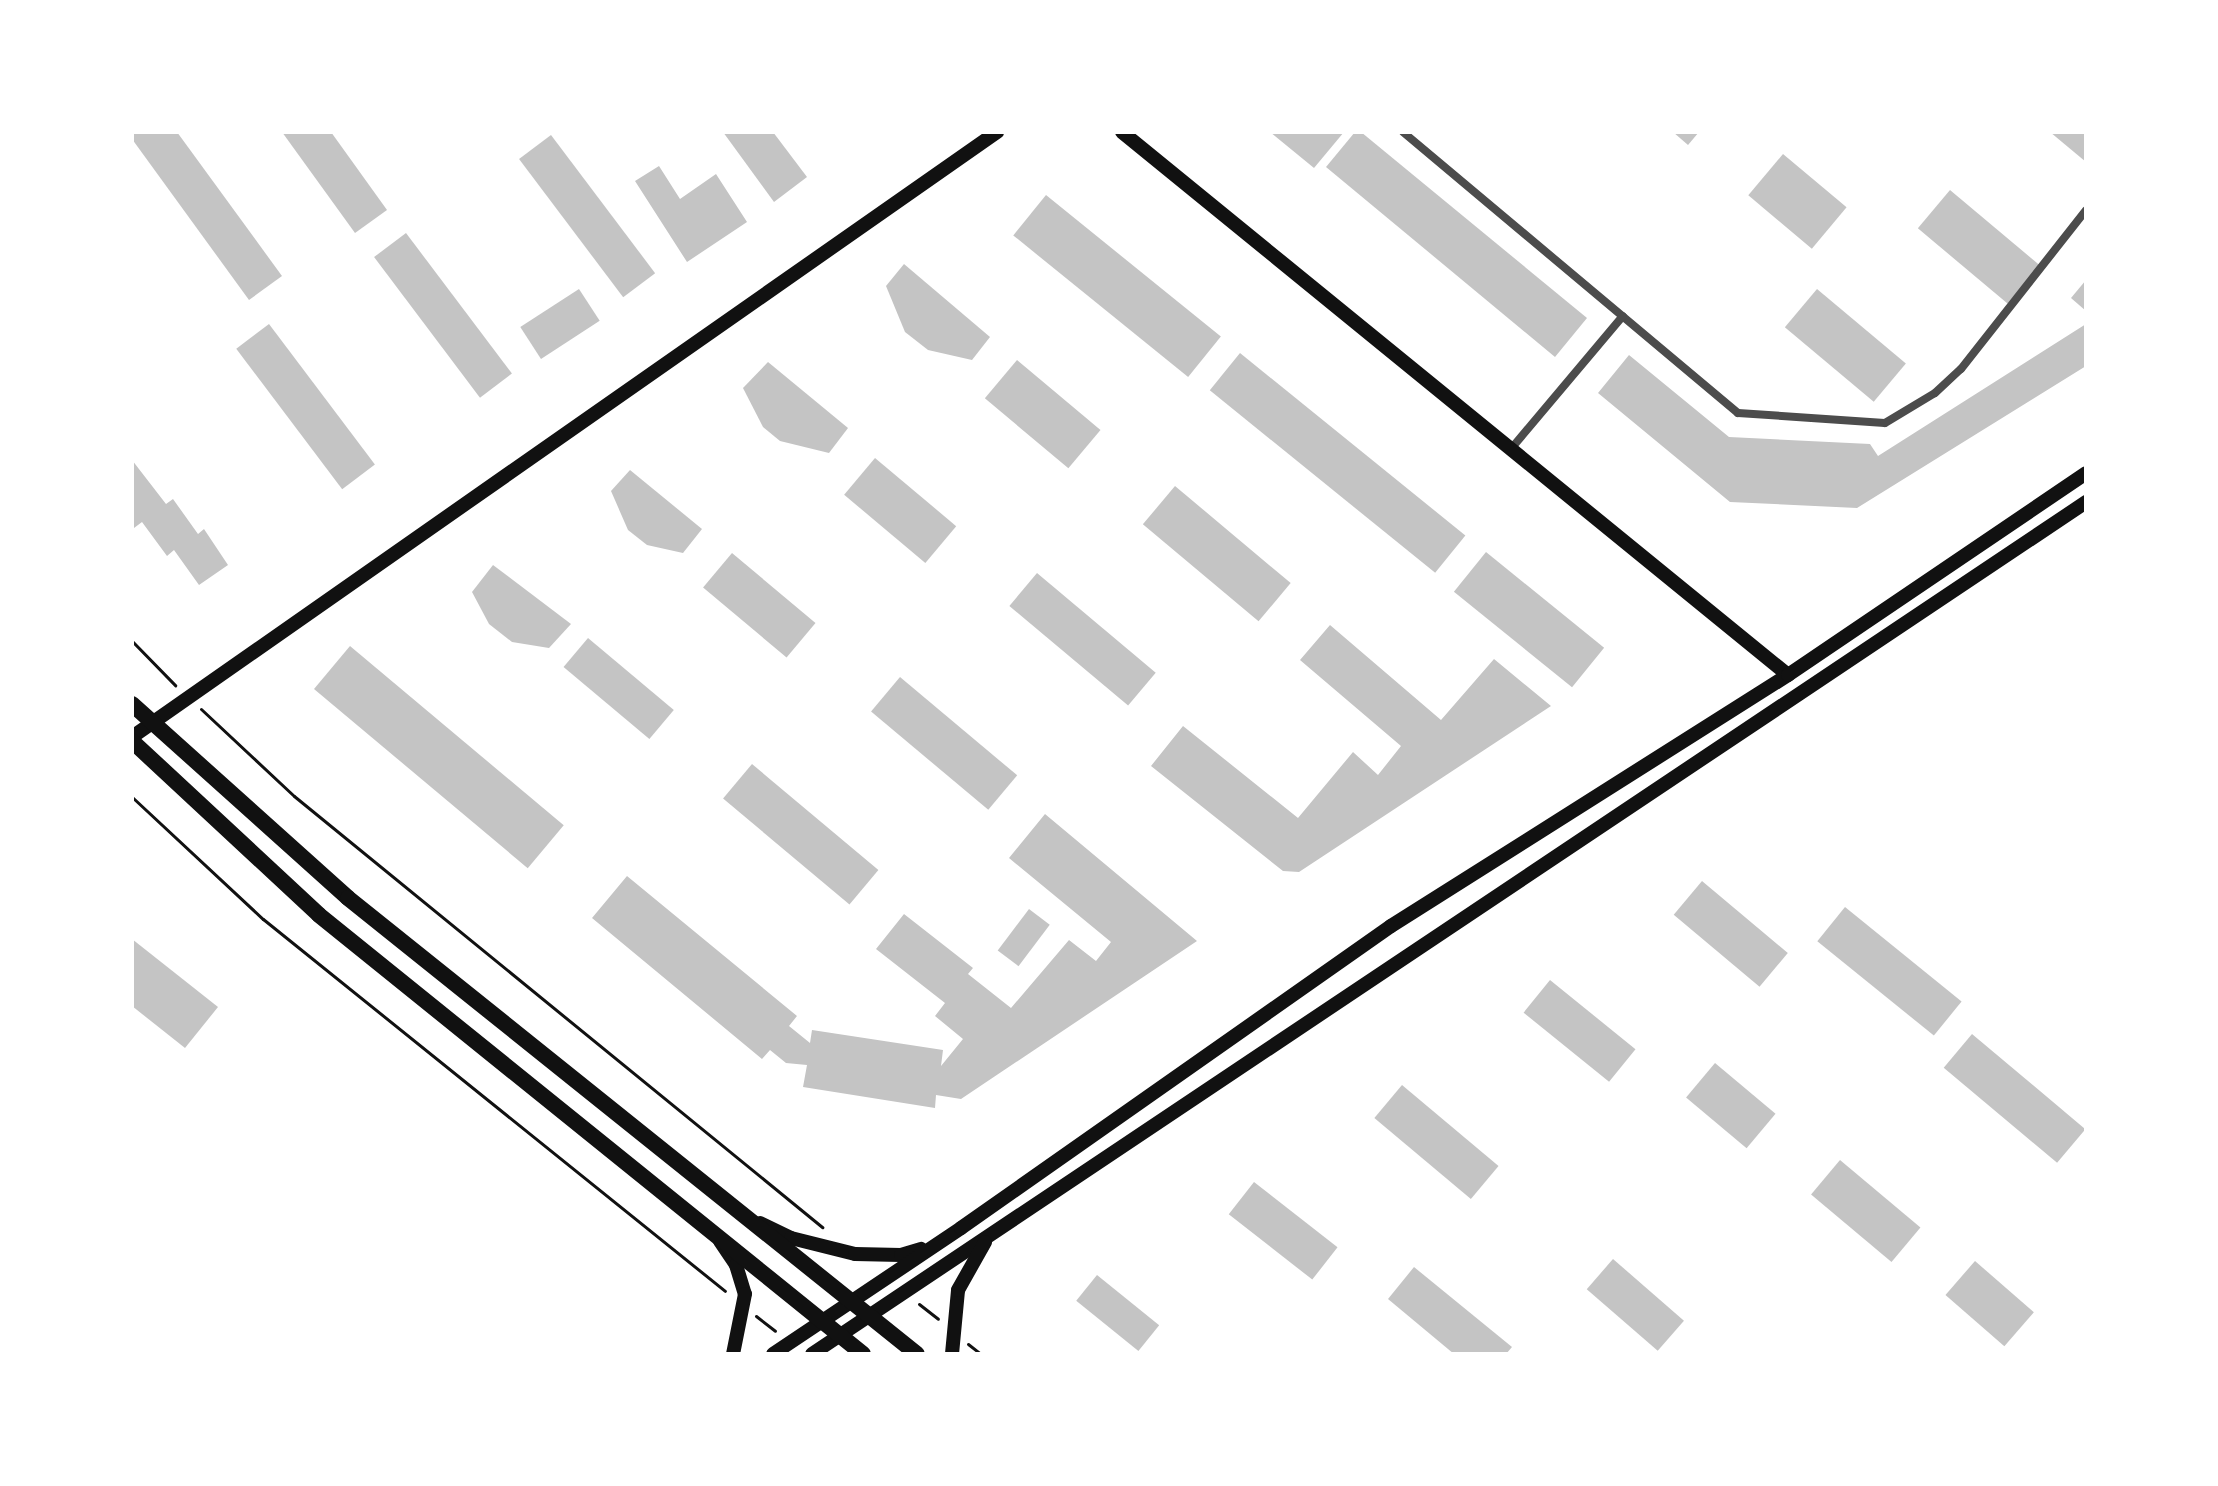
<!DOCTYPE html>
<style>
body{margin:0}
#map{position:relative;width:2218px;height:1486px;overflow:hidden;background:#fff;font-family:Cabin,sans-serif}
div>[style]{position:absolute}
[style*='--x']{left:calc(var(--x)*1px);top:calc(var(--y)*1px);width:calc(var(--w)*1px);rotate:calc(var(--a)*1deg)}
.building>*{inset:0;background:#c4c4c4;transform-origin:0 0}
.path>*{height:3px;margin:-1.5px;padding:0 1.5px;transform-origin:1.5px;border-radius:1.5px;background:#111}
.minor>*{height:8px;margin:-4px;padding:0 4px;transform-origin:4px;border-radius:4px;background:#4c4c4c}
.secondary>*{height:14px;margin:-7px;padding:0 7px;transform-origin:7px;border-radius:7px;background:#111}
.primary>*{height:16px;margin:-8px;padding:0 8px;transform-origin:8px;border-radius:8px;background:#111}
span{translate:-50% -50%;white-space:nowrap;text-align:center;line-height:1.15;-webkit-text-stroke:6px #fff;paint-order:stroke}
.frame{position:absolute;inset:0;border:134px solid #fff;pointer-events:none}
</style>
<div id="map">
<div class="building">
<i style="clip-path:polygon(132px 132px,177px 132px,282px 276px,249px 300px,132px 139px)"></i>
<i style="clip-path:polygon(282px 132px,331px 132px,387px 210px,355px 233px)"></i>
<i style="clip-path:polygon(723px 132px,773px 132px,807px 177px,774px 202px)"></i>
<i style="clip-path:polygon(1270px 132px,1344px 132px,1314px 168px)"></i>
<i style="clip-path:polygon(1355px 132px,1361px 132px,1587px 318px,1555px 357px,1326px 167px)"></i>
<i style="clip-path:polygon(1673px 132px,1699px 132px,1688px 145px)"></i>
<i style="clip-path:polygon(2050px 132px,2086px 132px,2086px 162px)"></i>
<i style="left:551px;top:135px;width:173px;height:40px;rotate:53deg"></i>
<i style="left:1783px;top:154px;width:83px;height:54px;rotate:40deg"></i>
<i style="clip-path:polygon(659px 166px,680px 199px,716px 174px,747px 222px,687px 262px,635px 181px)"></i>
<i style="left:1950px;top:190px;width:117px;height:50px;rotate:40deg"></i>
<i style="left:1046px;top:195px;width:225px;height:52px;rotate:39deg"></i>
<i style="left:406px;top:233px;width:176px;height:40px;rotate:53deg"></i>
<i style="clip-path:polygon(904px 264px,990px 337px,972px 360px,928px 350px,905px 332px,886px 286px)"></i>
<i style="clip-path:polygon(2086px 280px,2086px 311px,2071px 298px)"></i>
<i style="left:579px;top:289px;width:38px;height:70px;rotate:57deg"></i>
<i style="left:1817px;top:289px;width:116px;height:50px;rotate:40deg"></i>
<i style="left:269px;top:324px;width:176px;height:41px;rotate:53deg"></i>
<i style="clip-path:polygon(2086px 324px,2086px 366px,1857px 508px,1730px 502px,1598px 393px,1629px 355px,1729px 437px,1870px 444px,1878px 456px)"></i>
<i style="left:1240px;top:353px;width:290px;height:48px;rotate:39deg"></i>
<i style="left:1017px;top:360px;width:109px;height:50px;rotate:40deg"></i>
<i style="clip-path:polygon(768px 362px,848px 428px,829px 453px,780px 441px,763px 427px,743px 388px)"></i>
<i style="left:875px;top:458px;width:106px;height:48px;rotate:40deg"></i>
<i style="clip-path:polygon(132px 460px,166px 504px,173px 499px,198px 534px,204px 529px,228px 565px,199px 585px,174px 550px,167px 556px,142px 522px,134px 528px)"></i>
<i style="clip-path:polygon(630px 470px,702px 529px,683px 553px,647px 545px,628px 530px,611px 491px)"></i>
<i style="left:1175px;top:486px;width:151px;height:50px;rotate:40deg"></i>
<i style="left:1486px;top:552px;width:152px;height:51px;rotate:39deg"></i>
<i style="left:732px;top:553px;width:109px;height:45px;rotate:40deg"></i>
<i style="clip-path:polygon(493px 565px,571px 624px,549px 648px,512px 642px,489px 624px,472px 592px)"></i>
<i style="left:1037px;top:573px;width:155px;height:43px;rotate:40deg"></i>
<i style="clip-path:polygon(1330px 625px,1441px 720px,1494px 659px,1551px 706px,1299px 872px,1283px 871px,1151px 766px,1183px 726px,1298px 818px,1353px 752px,1378px 775px,1401px 746px,1300px 660px)"></i>
<i style="left:588px;top:638px;width:112px;height:38px;rotate:40deg"></i>
<i style="left:350px;top:646px;width:279px;height:56px;rotate:40deg"></i>
<i style="left:900px;top:677px;width:153px;height:45px;rotate:40deg"></i>
<i style="left:752px;top:764px;width:165px;height:45px;rotate:40deg"></i>
<i style="clip-path:polygon(1045px 814px,1197px 941px,961px 1099px,936px 1095px,935px 1108px,803px 1087px,807px 1065px,786px 1063px,770px 1050px,762px 1059px,592px 918px,627px 876px,797px 1016px,789px 1026px,810px 1043px,812px 1030px,943px 1050px,941px 1066px,963px 1039px,935px 1016px,945px 1003px,876px 949px,904px 914px,973px 968px,968px 974px,1011px 1008px,1069px 940px,1096px 961px,1111px 942px,1009px 858px)"></i>
<i style="left:1702px;top:881px;width:112px;height:44px;rotate:40deg"></i>
<i style="left:1845px;top:907px;width:150px;height:44px;rotate:39deg"></i>
<i style="left:1029px;top:909px;width:26px;height:52px;rotate:37deg"></i>
<i style="clip-path:polygon(132px 939px,218px 1007px,185px 1048px,132px 1006px)"></i>
<i style="left:1550px;top:980px;width:110px;height:42px;rotate:39deg"></i>
<i style="left:1972px;top:1034px;width:148px;height:44px;rotate:40deg"></i>
<i style="left:1715px;top:1063px;width:79px;height:45px;rotate:40deg"></i>
<i style="left:1402px;top:1085px;width:126px;height:43px;rotate:40deg"></i>
<i style="left:1840px;top:1160px;width:105px;height:45px;rotate:40deg"></i>
<i style="left:1254px;top:1182px;width:106px;height:41px;rotate:38deg"></i>
<i style="left:1613px;top:1259px;width:94px;height:40px;rotate:41deg"></i>
<i style="left:1975px;top:1261px;width:78px;height:45px;rotate:41deg"></i>
<i style="clip-path:polygon(1414px 1267px,1512px 1347px,1506px 1354px,1454px 1354px,1388px 1299px)"></i>
<i style="left:1097px;top:1275px;width:80px;height:33px;rotate:39deg"></i>
</div>
<div class="path">
<i style="--x:132;--y:641;--w:62;--a:45.7"></i>
<i style="--x:201;--y:709;--w:127;--a:43.1"></i>
<i style="--x:294;--y:796;--w:682;--a:39.22"></i>
<i style="--x:132;--y:797;--w:179;--a:43"></i>
<i style="--x:263;--y:919;--w:593;--a:38.84"></i>
<i style="--x:919;--y:1304;--w:24;--a:38"></i>
<i style="--x:756;--y:1316;--w:24;--a:38"></i>
<i style="--x:968;--y:1344;--w:16;--a:38"></i>
</div>
<div class="minor">
<i style="--x:1403;--y:132;--w:437;--a:40"></i>
<i style="--x:1738;--y:413;--w:147;--a:3.9"></i>
<i style="--x:1885;--y:423;--w:58;--a:-31"></i>
<i style="--x:1935;--y:393;--w:35;--a:-43"></i>
<i style="--x:1961;--y:369;--w:202;--a:-51.8"></i>
<i style="--x:1510;--y:450;--w:175;--a:-49.9"></i>
</div>
<div class="secondary">
<i style="--x:1122;--y:132;--w:859;--a:39.19"></i>
<i style="--x:132;--y:737;--w:1056;--a:-34.97"></i>
<i style="--x:760;--y:1223;--w:34;--a:26"></i>
<i style="--x:791;--y:1238;--w:66;--a:14"></i>
<i style="--x:855;--y:1254;--w:46;--a:1.2"></i>
<i style="--x:901;--y:1255;--w:21;--a:-17"></i>
<i style="--x:720;--y:1241;--w:29;--a:56"></i>
<i style="--x:736;--y:1265;--w:30;--a:73"></i>
<i style="--x:745;--y:1294;--w:61;--a:101.3"></i>
<i style="--x:773;--y:1354;--w:226;--a:-33.8"></i>
<i style="--x:961;--y:1228;--w:525;--a:-35.08"></i>
<i style="--x:1391;--y:926;--w:470;--a:-32.3"></i>
<i style="--x:1788;--y:675;--w:360;--a:-34.1"></i>
<i style="--x:812;--y:1354;--w:1533;--a:-33.77"></i>
<i style="--x:952;--y:1354;--w:64;--a:-84.6"></i>
<i style="--x:958;--y:1290;--w:55;--a:-60.6"></i>
</div>
<div class="primary">
<i style="--x:132;--y:704;--w:290;--a:41.9"></i>
<i style="--x:348;--y:898;--w:729;--a:38.71"></i>
<i style="--x:132;--y:741;--w:255;--a:42.9"></i>
<i style="--x:319;--y:915;--w:699;--a:38.9"></i>
</div>
<div class="frame"></div>
</div>
